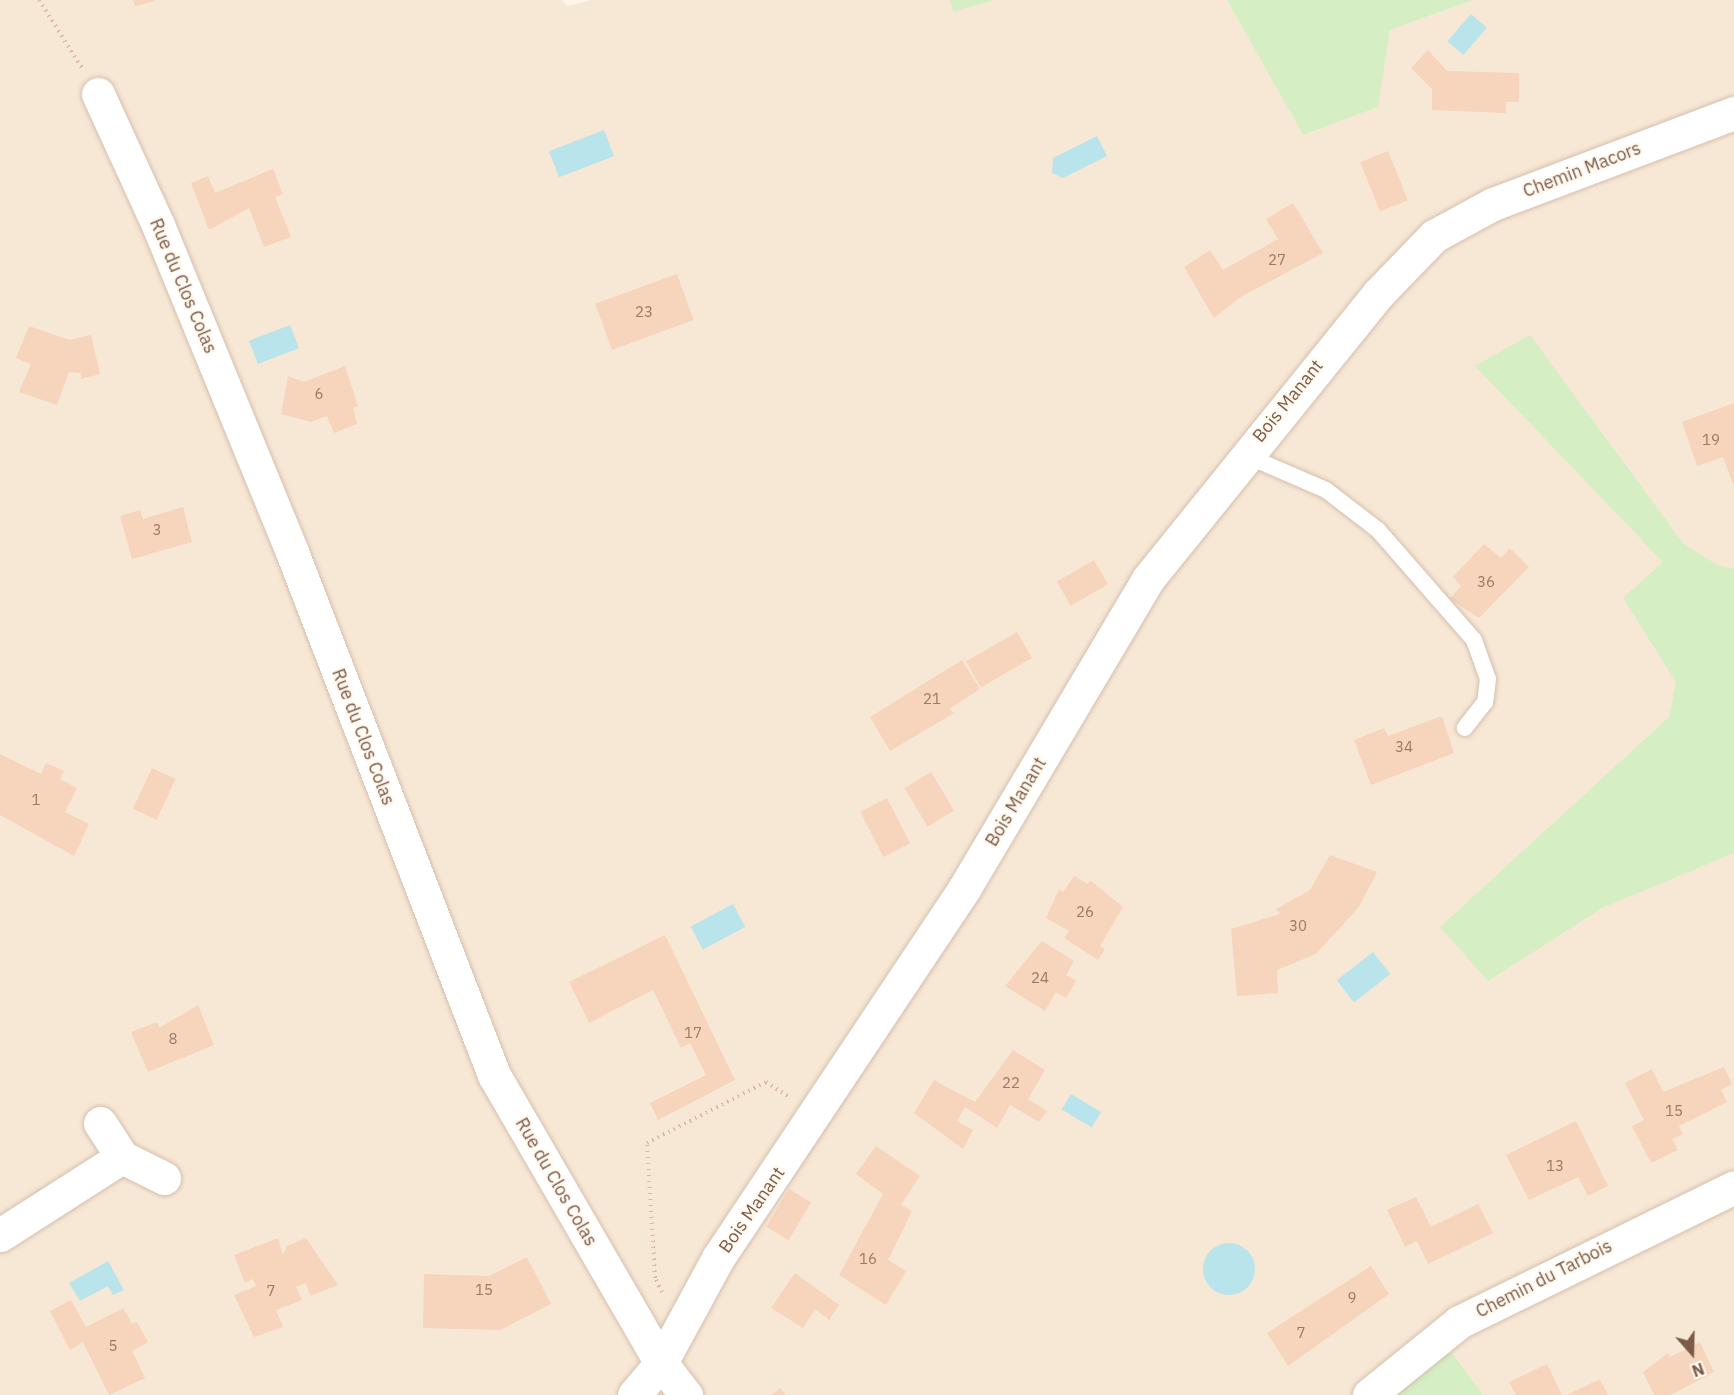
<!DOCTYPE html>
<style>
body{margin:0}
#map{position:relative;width:1734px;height:1395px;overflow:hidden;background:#fef6e8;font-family:"IBM Plex Sans",sans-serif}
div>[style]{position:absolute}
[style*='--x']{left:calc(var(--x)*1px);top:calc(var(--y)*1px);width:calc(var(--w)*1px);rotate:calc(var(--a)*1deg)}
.residential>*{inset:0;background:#f7e8d5}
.green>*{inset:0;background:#d5eec4}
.water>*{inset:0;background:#b9e4eb;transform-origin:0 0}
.round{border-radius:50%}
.building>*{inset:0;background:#f7d4bc;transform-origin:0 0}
.path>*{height:4px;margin-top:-2px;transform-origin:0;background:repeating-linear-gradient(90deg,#ddb79e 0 1.5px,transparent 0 6px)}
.roads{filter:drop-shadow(0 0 2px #d5bfae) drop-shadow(0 0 2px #d5bfae)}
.service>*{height:16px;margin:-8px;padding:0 8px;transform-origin:8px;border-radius:8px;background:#fff}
.minor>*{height:33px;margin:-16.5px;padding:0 16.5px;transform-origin:16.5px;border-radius:16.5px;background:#fff}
span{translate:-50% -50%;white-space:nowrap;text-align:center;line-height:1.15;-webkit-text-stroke:4.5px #fff9f0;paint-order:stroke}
.number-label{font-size:15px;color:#9b7965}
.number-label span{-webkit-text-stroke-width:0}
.street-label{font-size:18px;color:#7c5b48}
.north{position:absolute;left:1662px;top:1323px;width:60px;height:60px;-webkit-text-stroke:4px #fff9f0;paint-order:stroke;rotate:160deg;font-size:16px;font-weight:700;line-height:24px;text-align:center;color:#7c5b48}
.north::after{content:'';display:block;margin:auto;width:21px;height:27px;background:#7c5b48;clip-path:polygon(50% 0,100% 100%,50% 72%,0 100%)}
</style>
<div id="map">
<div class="residential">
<i style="clip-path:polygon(0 0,562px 0,567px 6px,591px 0,1227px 0,1303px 135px,1377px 107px,1390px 30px,1473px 0,1734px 0,1734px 1395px,1483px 1395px,1446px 1347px,1393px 1395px,0 1395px)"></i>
</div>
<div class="green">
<i style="clip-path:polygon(950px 0,994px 0,953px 12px)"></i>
<i style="clip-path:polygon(1227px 0,1473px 0,1390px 30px,1378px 107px,1303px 135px)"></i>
<i style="clip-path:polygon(1530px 335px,1683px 543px,1717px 565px,1734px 569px,1734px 853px,1602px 908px,1488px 981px,1440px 927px,1669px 717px,1676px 682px,1623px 598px,1663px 562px,1475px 366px)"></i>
<i style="clip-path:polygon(1447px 1347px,1483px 1395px,1393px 1395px)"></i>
</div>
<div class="water">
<i style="left:1471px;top:14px;width:21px;height:36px;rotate:41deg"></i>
<i style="left:604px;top:130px;width:28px;height:59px;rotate:69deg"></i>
<i style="clip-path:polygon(1097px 136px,1107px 156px,1063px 178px,1052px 173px,1053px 158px)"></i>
<i style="left:290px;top:325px;width:25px;height:44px;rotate:69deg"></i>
<i style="left:733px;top:904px;width:26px;height:48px;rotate:62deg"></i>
<i style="left:1373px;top:952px;width:28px;height:46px;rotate:52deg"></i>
<i style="left:1071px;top:1094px;width:35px;height:18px;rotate:31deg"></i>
<i class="round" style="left:1203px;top:1243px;width:52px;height:52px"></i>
<i style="clip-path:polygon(108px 1261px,124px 1290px,113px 1295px,108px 1286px,80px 1301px,69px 1283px)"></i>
</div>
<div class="building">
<i style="clip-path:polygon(133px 0,154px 0,154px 1px,135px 6px)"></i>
<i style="clip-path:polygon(1428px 50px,1447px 71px,1519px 73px,1519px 102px,1506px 102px,1506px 113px,1432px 110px,1432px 89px,1411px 68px)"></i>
<i style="left:1388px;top:151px;width:53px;height:30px;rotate:68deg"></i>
<i style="clip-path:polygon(273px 169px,283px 194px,275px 197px,291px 237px,264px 247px,249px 208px,209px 230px,191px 183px,208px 176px,215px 193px)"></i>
<i style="clip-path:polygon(1293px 203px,1323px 253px,1239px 298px,1214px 318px,1184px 267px,1210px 250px,1223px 270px,1278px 239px,1266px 219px)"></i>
<i style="left:677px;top:274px;width:49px;height:87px;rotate:70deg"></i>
<i style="clip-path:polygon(29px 326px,69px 340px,91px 335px,100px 374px,81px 379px,81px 373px,69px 372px,57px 405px,19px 392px,31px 364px,16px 358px)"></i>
<i style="clip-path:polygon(345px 366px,358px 406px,353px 408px,357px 424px,334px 433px,327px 416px,311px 422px,281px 414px,288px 376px,304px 382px)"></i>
<i style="clip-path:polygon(1734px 403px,1734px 486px,1723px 457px,1697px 466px,1682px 422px)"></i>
<i style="clip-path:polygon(183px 507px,192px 542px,132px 559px,120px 516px,140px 510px,143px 519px)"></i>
<i style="clip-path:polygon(1484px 544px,1501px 558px,1510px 548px,1529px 567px,1479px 618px,1450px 599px,1461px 586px,1453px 577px)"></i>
<i style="left:1094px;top:560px;width:28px;height:43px;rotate:60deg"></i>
<i style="left:1017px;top:632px;width:30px;height:59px;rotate:60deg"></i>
<i style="clip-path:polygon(962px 660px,980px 689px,949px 709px,954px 713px,890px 751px,870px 717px)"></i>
<i style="clip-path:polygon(1442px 716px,1454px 753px,1371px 785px,1354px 740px,1384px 728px,1388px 736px)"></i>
<i style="clip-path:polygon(0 754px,41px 774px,46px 763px,64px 771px,60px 779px,77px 788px,65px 812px,89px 824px,74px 856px,0 815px)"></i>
<i style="left:152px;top:768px;width:26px;height:45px;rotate:25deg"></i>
<i style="left:931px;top:772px;width:45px;height:31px;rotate:59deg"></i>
<i style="left:887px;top:798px;width:51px;height:30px;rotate:63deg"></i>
<i style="clip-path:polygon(1330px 855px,1377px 872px,1359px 907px,1316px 954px,1277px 970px,1278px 993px,1237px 996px,1231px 929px,1280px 914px,1276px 909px,1310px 890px)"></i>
<i style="clip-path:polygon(1074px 876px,1088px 884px,1090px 880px,1123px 907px,1100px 946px,1105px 949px,1098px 960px,1064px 938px,1069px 931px,1046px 918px,1059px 889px,1063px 892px)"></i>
<i style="clip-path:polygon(665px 935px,735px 1080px,658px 1120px,650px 1103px,706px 1075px,690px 1043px,681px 1048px,653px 990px,589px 1023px,569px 982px)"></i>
<i style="clip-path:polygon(1042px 941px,1074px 961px,1066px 975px,1076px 981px,1066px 998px,1056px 992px,1045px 1011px,1005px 986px)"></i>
<i style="clip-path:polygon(198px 1005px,214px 1045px,148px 1072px,131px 1032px,157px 1022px,159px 1028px)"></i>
<i style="clip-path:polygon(1013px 1050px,1045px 1070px,1028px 1099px,1047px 1111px,1039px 1122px,1010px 1105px,997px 1128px,965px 1107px,957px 1121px,973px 1130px,963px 1149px,914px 1113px,934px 1080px,975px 1102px)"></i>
<i style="clip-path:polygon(1724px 1067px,1732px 1084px,1721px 1090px,1727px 1102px,1679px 1126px,1683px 1134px,1672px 1139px,1678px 1150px,1651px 1163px,1632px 1126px,1644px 1120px,1625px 1083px,1652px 1069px,1663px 1092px)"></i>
<i style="clip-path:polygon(1576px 1121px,1608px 1186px,1588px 1196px,1578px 1177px,1529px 1200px,1506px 1155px)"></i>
<i style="clip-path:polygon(876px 1146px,920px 1176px,901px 1205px,912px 1211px,888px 1260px,906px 1271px,886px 1305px,839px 1275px,883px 1194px,856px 1174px)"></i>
<i style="left:789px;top:1189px;width:26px;height:44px;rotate:31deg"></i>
<i style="clip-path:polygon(1416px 1197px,1431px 1227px,1478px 1204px,1493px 1233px,1428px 1264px,1417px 1241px,1405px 1247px,1387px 1210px)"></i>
<i style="clip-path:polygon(278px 1238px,283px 1255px,287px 1246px,306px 1238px,338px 1285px,310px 1296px,306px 1283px,296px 1287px,302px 1300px,276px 1310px,283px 1327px,254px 1337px,234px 1295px,256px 1286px,253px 1279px,245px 1283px,234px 1255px)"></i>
<i style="clip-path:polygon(527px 1257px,551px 1304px,500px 1330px,423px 1328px,424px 1274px,489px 1276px)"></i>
<i style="clip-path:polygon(1371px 1266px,1389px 1294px,1288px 1366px,1267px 1333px)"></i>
<i style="clip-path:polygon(795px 1273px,839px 1305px,829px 1320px,815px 1309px,803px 1328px,771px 1308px)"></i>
<i style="clip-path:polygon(71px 1300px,86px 1327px,123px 1308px,132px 1324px,137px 1322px,148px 1342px,132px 1351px,145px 1378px,109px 1395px,83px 1342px,70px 1350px,50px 1311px)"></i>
<i style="clip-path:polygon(1700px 1342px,1714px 1372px,1671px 1395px,1654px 1395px,1643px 1372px,1668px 1353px,1670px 1357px)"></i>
<i style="clip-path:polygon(1547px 1364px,1562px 1395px,1516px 1395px,1509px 1382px)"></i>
<i style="clip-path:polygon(1600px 1379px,1608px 1395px,1567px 1395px)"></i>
<i style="clip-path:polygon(780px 1388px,786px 1395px,772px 1395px)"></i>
</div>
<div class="path">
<i style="--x:39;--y:0;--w:80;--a:57.7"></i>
<i style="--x:662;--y:1292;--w:16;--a:-117"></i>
<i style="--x:655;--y:1278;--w:135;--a:-93.4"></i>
<i style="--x:647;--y:1143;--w:134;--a:-27.1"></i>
<i style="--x:766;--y:1082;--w:27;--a:33"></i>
</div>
<div class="roads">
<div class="service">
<i style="--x:1245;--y:455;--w:88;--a:23.4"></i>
<i style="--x:1326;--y:490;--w:66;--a:37.6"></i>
<i style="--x:1378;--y:530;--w:146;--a:48.9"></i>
<i style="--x:1474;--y:640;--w:41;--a:70.3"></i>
<i style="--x:1488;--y:679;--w:23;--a:97"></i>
<i style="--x:1485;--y:702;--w:33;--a:128"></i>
</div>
<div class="minor">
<i style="--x:98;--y:94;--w:144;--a:65.4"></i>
<i style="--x:158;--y:225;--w:353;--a:67.7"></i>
<i style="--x:292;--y:552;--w:561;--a:68.88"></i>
<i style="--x:494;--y:1075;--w:333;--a:59.9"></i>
<i style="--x:661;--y:1363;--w:41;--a:52"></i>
<i style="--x:100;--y:1123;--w:40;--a:57.1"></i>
<i style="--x:122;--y:1157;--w:47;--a:26.6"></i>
<i style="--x:0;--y:1235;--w:145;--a:-32.6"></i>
<i style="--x:634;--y:1395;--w:42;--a:-49.8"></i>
<i style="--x:661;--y:1363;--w:119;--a:-61.5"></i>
<i style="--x:718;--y:1258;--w:443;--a:-56.3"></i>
<i style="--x:964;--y:889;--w:360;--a:-59.3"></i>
<i style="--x:1148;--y:579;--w:366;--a:-51.1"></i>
<i style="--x:1378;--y:294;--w:81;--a:-46"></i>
<i style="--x:1434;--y:236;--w:67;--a:-28.5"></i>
<i style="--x:1493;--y:204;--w:258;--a:-20.7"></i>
<i style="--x:1369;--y:1395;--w:116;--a:-39"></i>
<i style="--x:1459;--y:1322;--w:306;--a:-26.1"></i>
</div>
</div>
<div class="number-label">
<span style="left:1277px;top:260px">27</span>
<span style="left:644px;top:312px">23</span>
<span style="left:319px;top:394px">6</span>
<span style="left:1711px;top:440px">19</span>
<span style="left:157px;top:530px">3</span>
<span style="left:1486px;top:582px">36</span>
<span style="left:932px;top:699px">21</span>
<span style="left:1404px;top:747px">34</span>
<span style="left:36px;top:800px">1</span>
<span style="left:1085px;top:912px">26</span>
<span style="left:1298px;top:926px">30</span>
<span style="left:1040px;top:978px">24</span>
<span style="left:693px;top:1033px">17</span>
<span style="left:173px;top:1039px">8</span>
<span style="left:1011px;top:1083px">22</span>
<span style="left:1674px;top:1111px">15</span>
<span style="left:1555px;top:1166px">13</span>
<span style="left:868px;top:1259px">16</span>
<span style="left:484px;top:1290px">15</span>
<span style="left:271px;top:1291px">7</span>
<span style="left:1352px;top:1298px">9</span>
<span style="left:1301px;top:1333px">7</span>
<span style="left:113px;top:1346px">5</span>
</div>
<div class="street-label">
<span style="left:1582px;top:170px;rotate:-21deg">Chemin Macors</span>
<span style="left:183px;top:286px;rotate:67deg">Rue du Clos Colas</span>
<span style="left:1288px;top:401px;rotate:-51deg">Bois Manant</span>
<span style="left:363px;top:737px;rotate:69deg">Rue du Clos Colas</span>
<span style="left:1016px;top:802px;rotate:-59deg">Bois Manant</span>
<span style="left:556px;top:1182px;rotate:60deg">Rue du Clos Colas</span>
<span style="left:752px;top:1210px;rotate:-55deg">Bois Manant</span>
<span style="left:1544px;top:1279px;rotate:-27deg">Chemin du Tarbois</span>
</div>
<div class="north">N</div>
</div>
